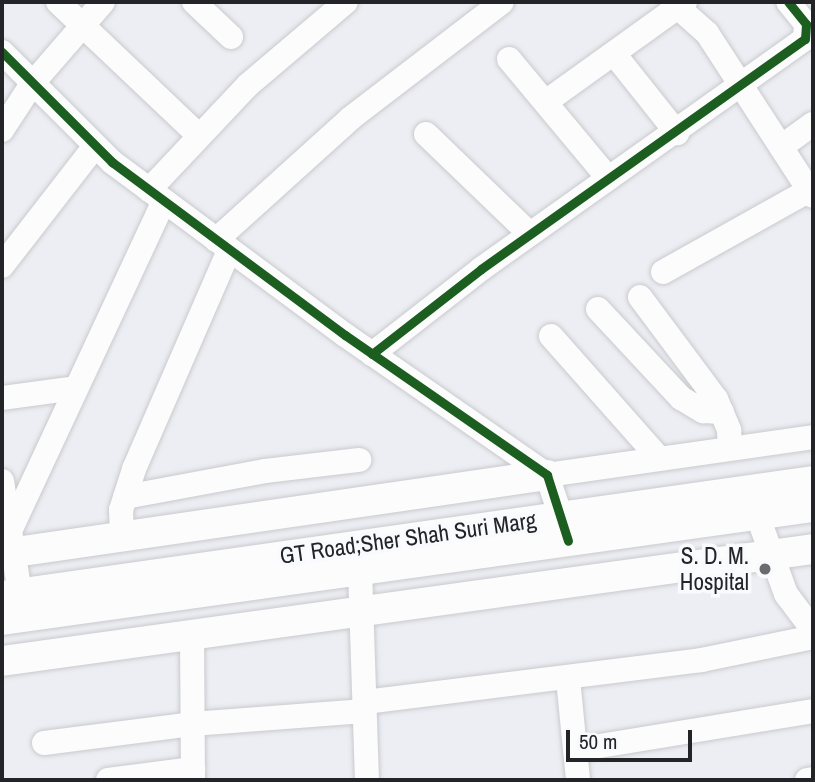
<!DOCTYPE html>
<style>
body{margin:0}
#map{position:relative;width:815px;height:782px;overflow:hidden;background:#edeef3;font-family:"Archivo Narrow",sans-serif}
div>[style]{position:absolute}
[style*='--x']{left:calc(var(--x)*1px);top:calc(var(--y)*1px);width:calc(var(--w)*1px);rotate:calc(var(--a)*1deg)}
.roads{filter:drop-shadow(0 0 2px #c9cace) drop-shadow(0 0 2px #c9cace)}
.minor>*{height:24px;margin:-12px;padding:0 12px;transform-origin:12px;border-radius:12px;background:#fcfcfd}
.major>*{height:30px;margin:-15px;padding:0 15px;transform-origin:15px;border-radius:15px;background:#fcfcfd}
.cycleway>*{height:9px;margin:-4.5px;padding:0 4.5px;transform-origin:4.5px;border-radius:4.5px;background:#1b5e20}
.dots>*{width:19px;height:19px;translate:-50% -50%;box-sizing:border-box;border:4px solid #f9fafe;border-radius:50%}
span{translate:-50% -50%;white-space:nowrap;text-align:center;line-height:1.15;-webkit-text-stroke:7px #f9fafe;paint-order:stroke}
.street-label{font-size:23px;color:#232427}
.poi-label{font-size:23px;color:#232427}
.right{translate:-100% -50%;text-align:right}
.frame{position:absolute;inset:0;border:4px solid #232427;pointer-events:none}
.scale{position:absolute;left:566px;top:730px;width:126px;height:32px;box-sizing:border-box;border:4px solid #232427;border-top:0;padding-left:9px;font-size:21px;line-height:24px;white-space:nowrap;color:#232427;-webkit-text-stroke:5px #f9fafe;paint-order:stroke}
</style>
<div id="map">
<div class="roads">
<div class="minor">
<i style="--x:58;--y:2;--w:192;--a:43.5"></i>
<i style="--x:194;--y:2;--w:51;--a:43.4"></i>
<i style="--x:672;--y:2;--w:47;--a:41.5"></i>
<i style="--x:707;--y:33;--w:194;--a:57"></i>
<i style="--x:2;--y:52;--w:156;--a:45"></i>
<i style="--x:112;--y:162;--w:290;--a:36.6"></i>
<i style="--x:345;--y:335;--w:246;--a:34.7"></i>
<i style="--x:547;--y:475;--w:63;--a:71.6"></i>
<i style="--x:615;--y:55;--w:100;--a:51.5"></i>
<i style="--x:509;--y:59;--w:155;--a:50.2"></i>
<i style="--x:547;--y:101;--w:170;--a:-35.7"></i>
<i style="--x:2;--y:130;--w:55;--a:-56.9"></i>
<i style="--x:32;--y:84;--w:108;--a:-49.1"></i>
<i style="--x:426;--y:134;--w:144;--a:43.9"></i>
<i style="--x:781;--y:147;--w:39;--a:-36"></i>
<i style="--x:149;--y:190;--w:144;--a:-46.7"></i>
<i style="--x:248;--y:85;--w:128;--a:-40.3"></i>
<i style="--x:216;--y:240;--w:182;--a:-42.1"></i>
<i style="--x:351;--y:118;--w:190;--a:-37.5"></i>
<i style="--x:2;--y:266;--w:152;--a:-52.2"></i>
<i style="--x:663;--y:272;--w:168;--a:-29.2"></i>
<i style="--x:640;--y:297;--w:127;--a:53.3"></i>
<i style="--x:716;--y:399;--w:34;--a:67"></i>
<i style="--x:729;--y:430;--w:18;--a:87"></i>
<i style="--x:598;--y:309;--w:122;--a:47"></i>
<i style="--x:681;--y:398;--w:26;--a:31"></i>
<i style="--x:703;--y:411;--w:19;--a:3"></i>
<i style="--x:551;--y:336;--w:164;--a:48.5"></i>
<i style="--x:372;--y:354;--w:138;--a:-37.9"></i>
<i style="--x:481;--y:269;--w:397;--a:-35.4"></i>
<i style="--x:805;--y:39;--w:15;--a:-86"></i>
<i style="--x:806;--y:24;--w:28;--a:-129"></i>
<i style="--x:2;--y:398;--w:75;--a:-7.7"></i>
<i style="--x:547;--y:475;--w:269;--a:-8.1"></i>
<i style="--x:2;--y:481;--w:113;--a:80.9"></i>
<i style="--x:125;--y:497;--w:142;--a:-10.5"></i>
<i style="--x:265;--y:471;--w:95;--a:-6.7"></i>
<i style="--x:757;--y:514;--w:85;--a:70.1"></i>
<i style="--x:786;--y:594;--w:45;--a:53.1"></i>
<i style="--x:10;--y:531;--w:364;--a:-65"></i>
<i style="--x:122;--y:537;--w:27;--a:-92"></i>
<i style="--x:121;--y:510;--w:43;--a:-72.4"></i>
<i style="--x:134;--y:469;--w:239;--a:-66.5"></i>
<i style="--x:360;--y:570;--w:210;--a:88.1"></i>
<i style="--x:192;--y:635;--w:134;--a:89.6"></i>
<i style="--x:568;--y:679;--w:101;--a:84.3"></i>
<i style="--x:365;--y:702;--w:339;--a:-7.1"></i>
<i style="--x:701;--y:660;--w:114;--a:-11.6"></i>
<i style="--x:44;--y:743;--w:149;--a:-7.3"></i>
<i style="--x:192;--y:724;--w:173;--a:-4.3"></i>
<i style="--x:575;--y:750;--w:241;--a:-9.3"></i>
<i style="--x:108;--y:780;--w:86;--a:-7.4"></i>
<i style="--x:193;--y:769;--w:11;--a:90"></i>
<i style="--x:807;--y:780;--w:6;--a:-9"></i>
</div>
<div class="major">
<i style="--x:2;--y:554;--w:551;--a:-8.25"></i>
<i style="--x:2;--y:596;--w:819;--a:-8.07"></i>
<i style="--x:2;--y:620;--w:819;--a:-7.93"></i>
<i style="--x:2;--y:661;--w:819;--a:-7.86"></i>
</div>
</div>
<div class="cycleway">
<i style="--x:2;--y:52;--w:156;--a:45"></i>
<i style="--x:112;--y:162;--w:290;--a:36.6"></i>
<i style="--x:345;--y:335;--w:246;--a:34.7"></i>
<i style="--x:547;--y:475;--w:69;--a:72.3"></i>
<i style="--x:372;--y:354;--w:138;--a:-37.9"></i>
<i style="--x:481;--y:269;--w:397;--a:-35.4"></i>
<i style="--x:805;--y:39;--w:15;--a:-86"></i>
<i style="--x:806;--y:24;--w:28;--a:-129"></i>
</div>
<div class="dots">
<i style="left:765px;top:569px;background:#6a6b6e"></i>
</div>
<div class="street-label">
<span style="left:408px;top:538px;rotate:-8deg">GT Road;Sher Shah Suri Marg</span>
</div>
<div class="poi-label">
<span class="right" style="left:749px;top:569px">S. D. M.<br>Hospital</span>
</div>
<div class="frame"></div>
<div class="scale">50 m</div>
</div>
